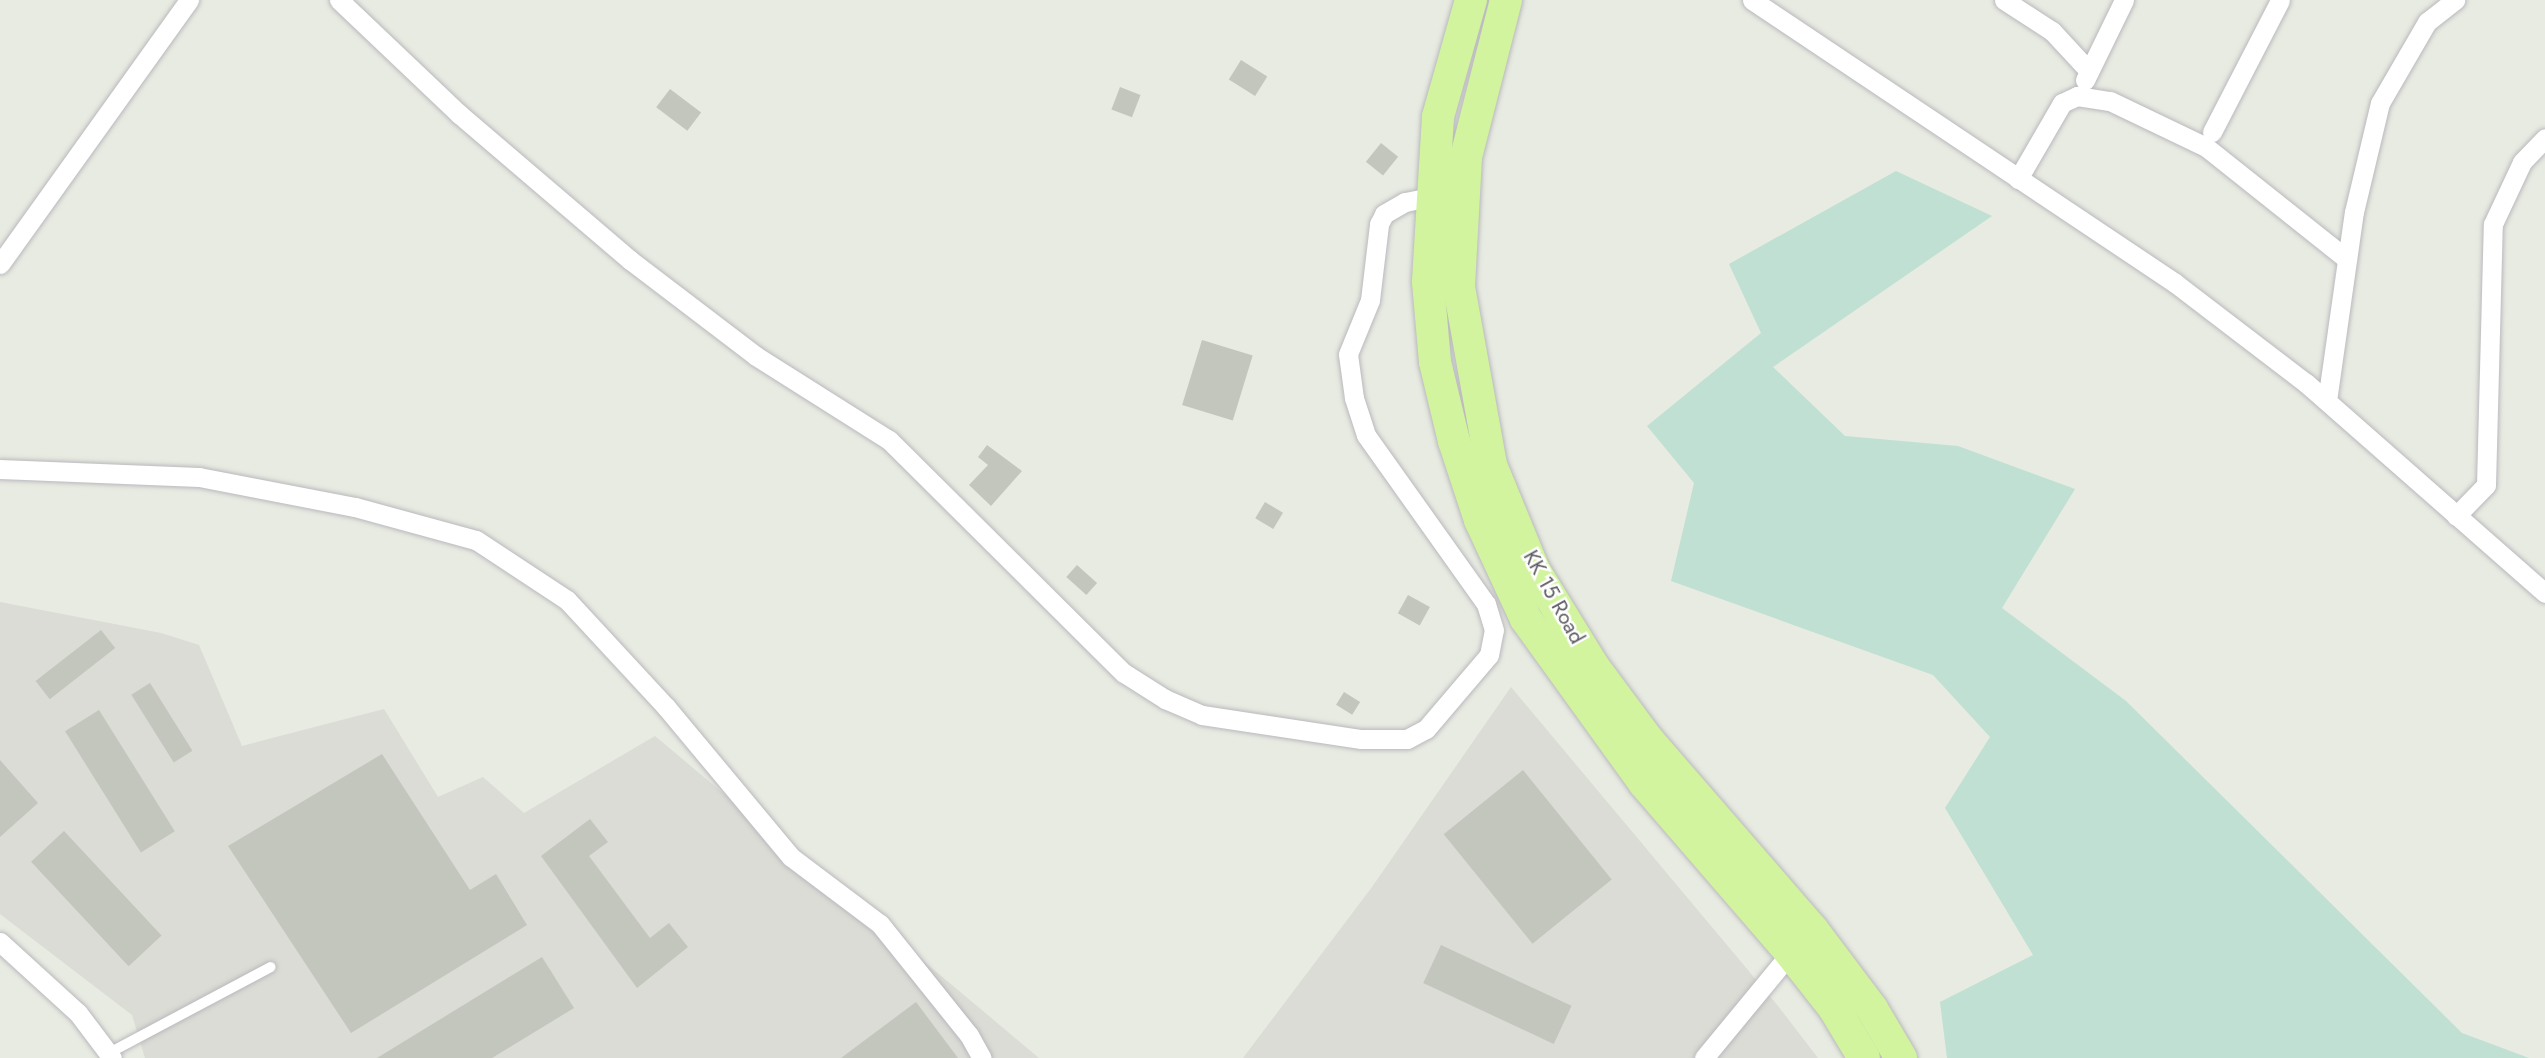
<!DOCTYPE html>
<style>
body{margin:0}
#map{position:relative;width:2545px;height:1058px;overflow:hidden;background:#e7ebe1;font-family:Jost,sans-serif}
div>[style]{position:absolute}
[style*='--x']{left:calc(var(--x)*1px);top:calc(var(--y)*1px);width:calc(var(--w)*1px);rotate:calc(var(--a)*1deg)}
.industrial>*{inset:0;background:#dadcd5}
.green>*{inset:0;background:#bfe0d3}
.building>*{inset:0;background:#c3c6bd;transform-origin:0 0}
.roads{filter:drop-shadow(0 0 2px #bab8be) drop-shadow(0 0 2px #bab8be)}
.service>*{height:10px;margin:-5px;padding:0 5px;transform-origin:5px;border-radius:5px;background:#fff}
.minor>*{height:19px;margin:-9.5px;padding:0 9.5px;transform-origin:9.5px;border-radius:9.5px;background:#fff}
.trunk>*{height:32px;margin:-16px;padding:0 16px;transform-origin:16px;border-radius:16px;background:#d2f49e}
span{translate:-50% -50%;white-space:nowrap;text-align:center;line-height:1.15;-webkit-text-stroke:5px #fff;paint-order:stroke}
.street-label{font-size:21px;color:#5a5960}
</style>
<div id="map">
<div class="industrial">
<i style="clip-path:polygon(0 602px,161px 633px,199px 645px,242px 746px,384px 709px,438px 797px,483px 777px,524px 813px,655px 736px,1039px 1058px,145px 1058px,132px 1015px,0 914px)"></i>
<i style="clip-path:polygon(1511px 687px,1778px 1006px,1818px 1058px,1243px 1058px,1372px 887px)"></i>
</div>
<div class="green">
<i style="clip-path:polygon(1896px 171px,1992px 216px,1773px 367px,1845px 436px,1958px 446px,2075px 489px,2002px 608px,2126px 701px,2462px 1033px,2529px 1058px,1947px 1058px,1940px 1002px,2033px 955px,1945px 808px,1990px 737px,1933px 675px,1671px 581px,1694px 483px,1647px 426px,1761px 333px,1729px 264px)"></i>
</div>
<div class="building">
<i style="left:1241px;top:60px;width:31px;height:23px;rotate:32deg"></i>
<i style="left:1120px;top:87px;width:22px;height:24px;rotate:21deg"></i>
<i style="left:670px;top:89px;width:39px;height:23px;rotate:37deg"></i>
<i style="left:1381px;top:143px;width:22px;height:24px;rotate:39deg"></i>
<i style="left:1202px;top:340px;width:53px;height:68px;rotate:17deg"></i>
<i style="clip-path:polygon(987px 445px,1022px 471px,991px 506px,969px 485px,988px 465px,978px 457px)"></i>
<i style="left:1265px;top:502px;width:21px;height:19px;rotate:31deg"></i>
<i style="left:1077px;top:565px;width:27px;height:16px;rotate:42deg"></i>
<i style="left:1408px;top:595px;width:25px;height:21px;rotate:29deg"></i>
<i style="left:101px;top:630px;width:23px;height:83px;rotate:52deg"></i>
<i style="left:150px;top:683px;width:80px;height:22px;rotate:58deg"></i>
<i style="left:1344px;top:692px;width:19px;height:15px;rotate:32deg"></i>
<i style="left:99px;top:710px;width:143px;height:40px;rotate:58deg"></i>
<i style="clip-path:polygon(382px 754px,470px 890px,496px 874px,527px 925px,351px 1033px,228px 846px)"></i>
<i style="clip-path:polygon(0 760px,38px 803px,0 837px)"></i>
<i style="left:1523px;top:770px;width:141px;height:102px;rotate:51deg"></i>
<i style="clip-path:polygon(590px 819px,608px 842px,589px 856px,650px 938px,669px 923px,688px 947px,637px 988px,541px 856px)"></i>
<i style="left:64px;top:831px;width:143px;height:45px;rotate:47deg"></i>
<i style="left:1441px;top:945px;width:144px;height:42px;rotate:25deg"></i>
<i style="clip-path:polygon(542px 957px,574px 1008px,492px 1058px,377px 1058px)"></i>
<i style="clip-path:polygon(916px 1002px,958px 1058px,841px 1058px)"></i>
</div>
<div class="roads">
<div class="service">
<i style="--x:109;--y:1053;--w:183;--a:-28"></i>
</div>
<div class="minor">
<i style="--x:339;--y:0;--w:166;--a:43.5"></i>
<i style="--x:459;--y:114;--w:225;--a:40.5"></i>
<i style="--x:630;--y:260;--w:158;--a:37.3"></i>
<i style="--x:756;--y:356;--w:157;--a:32.3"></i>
<i style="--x:889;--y:440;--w:331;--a:44.8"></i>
<i style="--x:1124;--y:673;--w:49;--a:32.4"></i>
<i style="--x:1165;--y:699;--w:40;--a:23.4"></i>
<i style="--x:1202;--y:715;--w:161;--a:8.6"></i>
<i style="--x:1361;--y:739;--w:46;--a:0"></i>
<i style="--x:1407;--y:739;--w:21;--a:-28"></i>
<i style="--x:1426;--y:729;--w:97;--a:-49.6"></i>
<i style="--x:1489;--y:655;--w:25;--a:-79"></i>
<i style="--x:1494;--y:630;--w:27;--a:-107"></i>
<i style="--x:1486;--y:604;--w:207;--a:-125.4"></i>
<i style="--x:1366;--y:435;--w:39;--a:-108"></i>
<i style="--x:1354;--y:398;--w:44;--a:-97.8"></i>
<i style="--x:1348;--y:354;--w:58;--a:-67.8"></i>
<i style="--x:1370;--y:300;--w:77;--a:-83.2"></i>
<i style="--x:1379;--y:224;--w:11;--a:-63"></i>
<i style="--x:1384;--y:214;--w:24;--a:-30"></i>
<i style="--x:1405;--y:202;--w:25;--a:-11"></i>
<i style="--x:1752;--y:0;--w:509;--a:33.78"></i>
<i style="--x:2175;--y:283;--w:165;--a:37.4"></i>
<i style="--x:2306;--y:383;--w:318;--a:41.3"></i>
<i style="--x:2004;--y:0;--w:57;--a:32.9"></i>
<i style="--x:2052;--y:31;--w:54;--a:47.2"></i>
<i style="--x:2085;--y:80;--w:89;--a:-64"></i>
<i style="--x:2212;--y:132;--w:148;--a:-62.7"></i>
<i style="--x:2018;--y:179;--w:88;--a:-59.9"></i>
<i style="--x:2062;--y:103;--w:17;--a:-25"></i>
<i style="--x:2077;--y:96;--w:33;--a:9"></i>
<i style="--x:2110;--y:101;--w:106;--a:25.6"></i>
<i style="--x:2206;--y:147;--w:180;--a:38.5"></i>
<i style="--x:0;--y:264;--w:325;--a:-54.4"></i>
<i style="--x:2327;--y:401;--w:191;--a:-81.9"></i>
<i style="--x:2354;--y:212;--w:112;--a:-76.6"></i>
<i style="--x:2380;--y:103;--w:94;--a:-59.9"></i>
<i style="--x:2427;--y:22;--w:36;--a:-38"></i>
<i style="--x:0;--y:469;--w:199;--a:2.3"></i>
<i style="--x:199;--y:477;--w:159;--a:10.9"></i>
<i style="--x:355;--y:507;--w:125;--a:15.3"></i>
<i style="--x:476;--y:540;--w:109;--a:33.4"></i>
<i style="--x:567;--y:600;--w:146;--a:47.2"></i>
<i style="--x:666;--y:707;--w:195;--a:50.2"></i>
<i style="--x:791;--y:857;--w:111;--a:37"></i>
<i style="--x:880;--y:924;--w:142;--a:51.3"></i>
<i style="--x:969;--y:1035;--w:26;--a:61"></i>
<i style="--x:2456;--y:516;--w:43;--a:-45.9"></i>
<i style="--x:2486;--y:485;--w:261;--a:-88.5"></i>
<i style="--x:2493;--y:224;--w:68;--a:-64.9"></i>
<i style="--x:2522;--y:162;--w:33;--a:-46"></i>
<i style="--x:0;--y:942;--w:105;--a:42.3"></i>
<i style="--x:78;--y:1013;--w:56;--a:52.9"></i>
<i style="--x:1704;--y:1058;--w:146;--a:-50.5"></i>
</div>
<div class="trunk">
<i style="--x:1471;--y:0;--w:122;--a:105.8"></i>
<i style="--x:1438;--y:117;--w:165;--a:93.5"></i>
<i style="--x:1428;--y:282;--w:80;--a:85"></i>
<i style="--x:1435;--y:362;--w:81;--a:76.5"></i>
<i style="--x:1454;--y:441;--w:83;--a:71.8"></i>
<i style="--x:1480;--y:520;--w:109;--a:65.1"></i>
<i style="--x:1526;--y:619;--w:203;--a:54.2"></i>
<i style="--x:1645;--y:784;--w:222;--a:49.2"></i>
<i style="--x:1790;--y:952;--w:71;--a:51.8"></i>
<i style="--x:1834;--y:1008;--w:58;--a:59"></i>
<i style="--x:1506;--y:0;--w:162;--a:104.3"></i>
<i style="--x:1466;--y:157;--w:130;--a:93.1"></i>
<i style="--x:1459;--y:287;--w:181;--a:79.8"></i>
<i style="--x:1491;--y:465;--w:113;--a:67.7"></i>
<i style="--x:1534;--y:570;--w:113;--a:58.4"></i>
<i style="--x:1593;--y:666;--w:92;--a:53.4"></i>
<i style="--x:1648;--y:740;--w:250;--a:49.1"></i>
<i style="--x:1812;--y:929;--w:100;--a:53.1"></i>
<i style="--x:1872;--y:1009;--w:57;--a:59.4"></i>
</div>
</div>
<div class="street-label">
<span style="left:1554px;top:597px;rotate:61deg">KK 15 Road</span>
</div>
</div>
